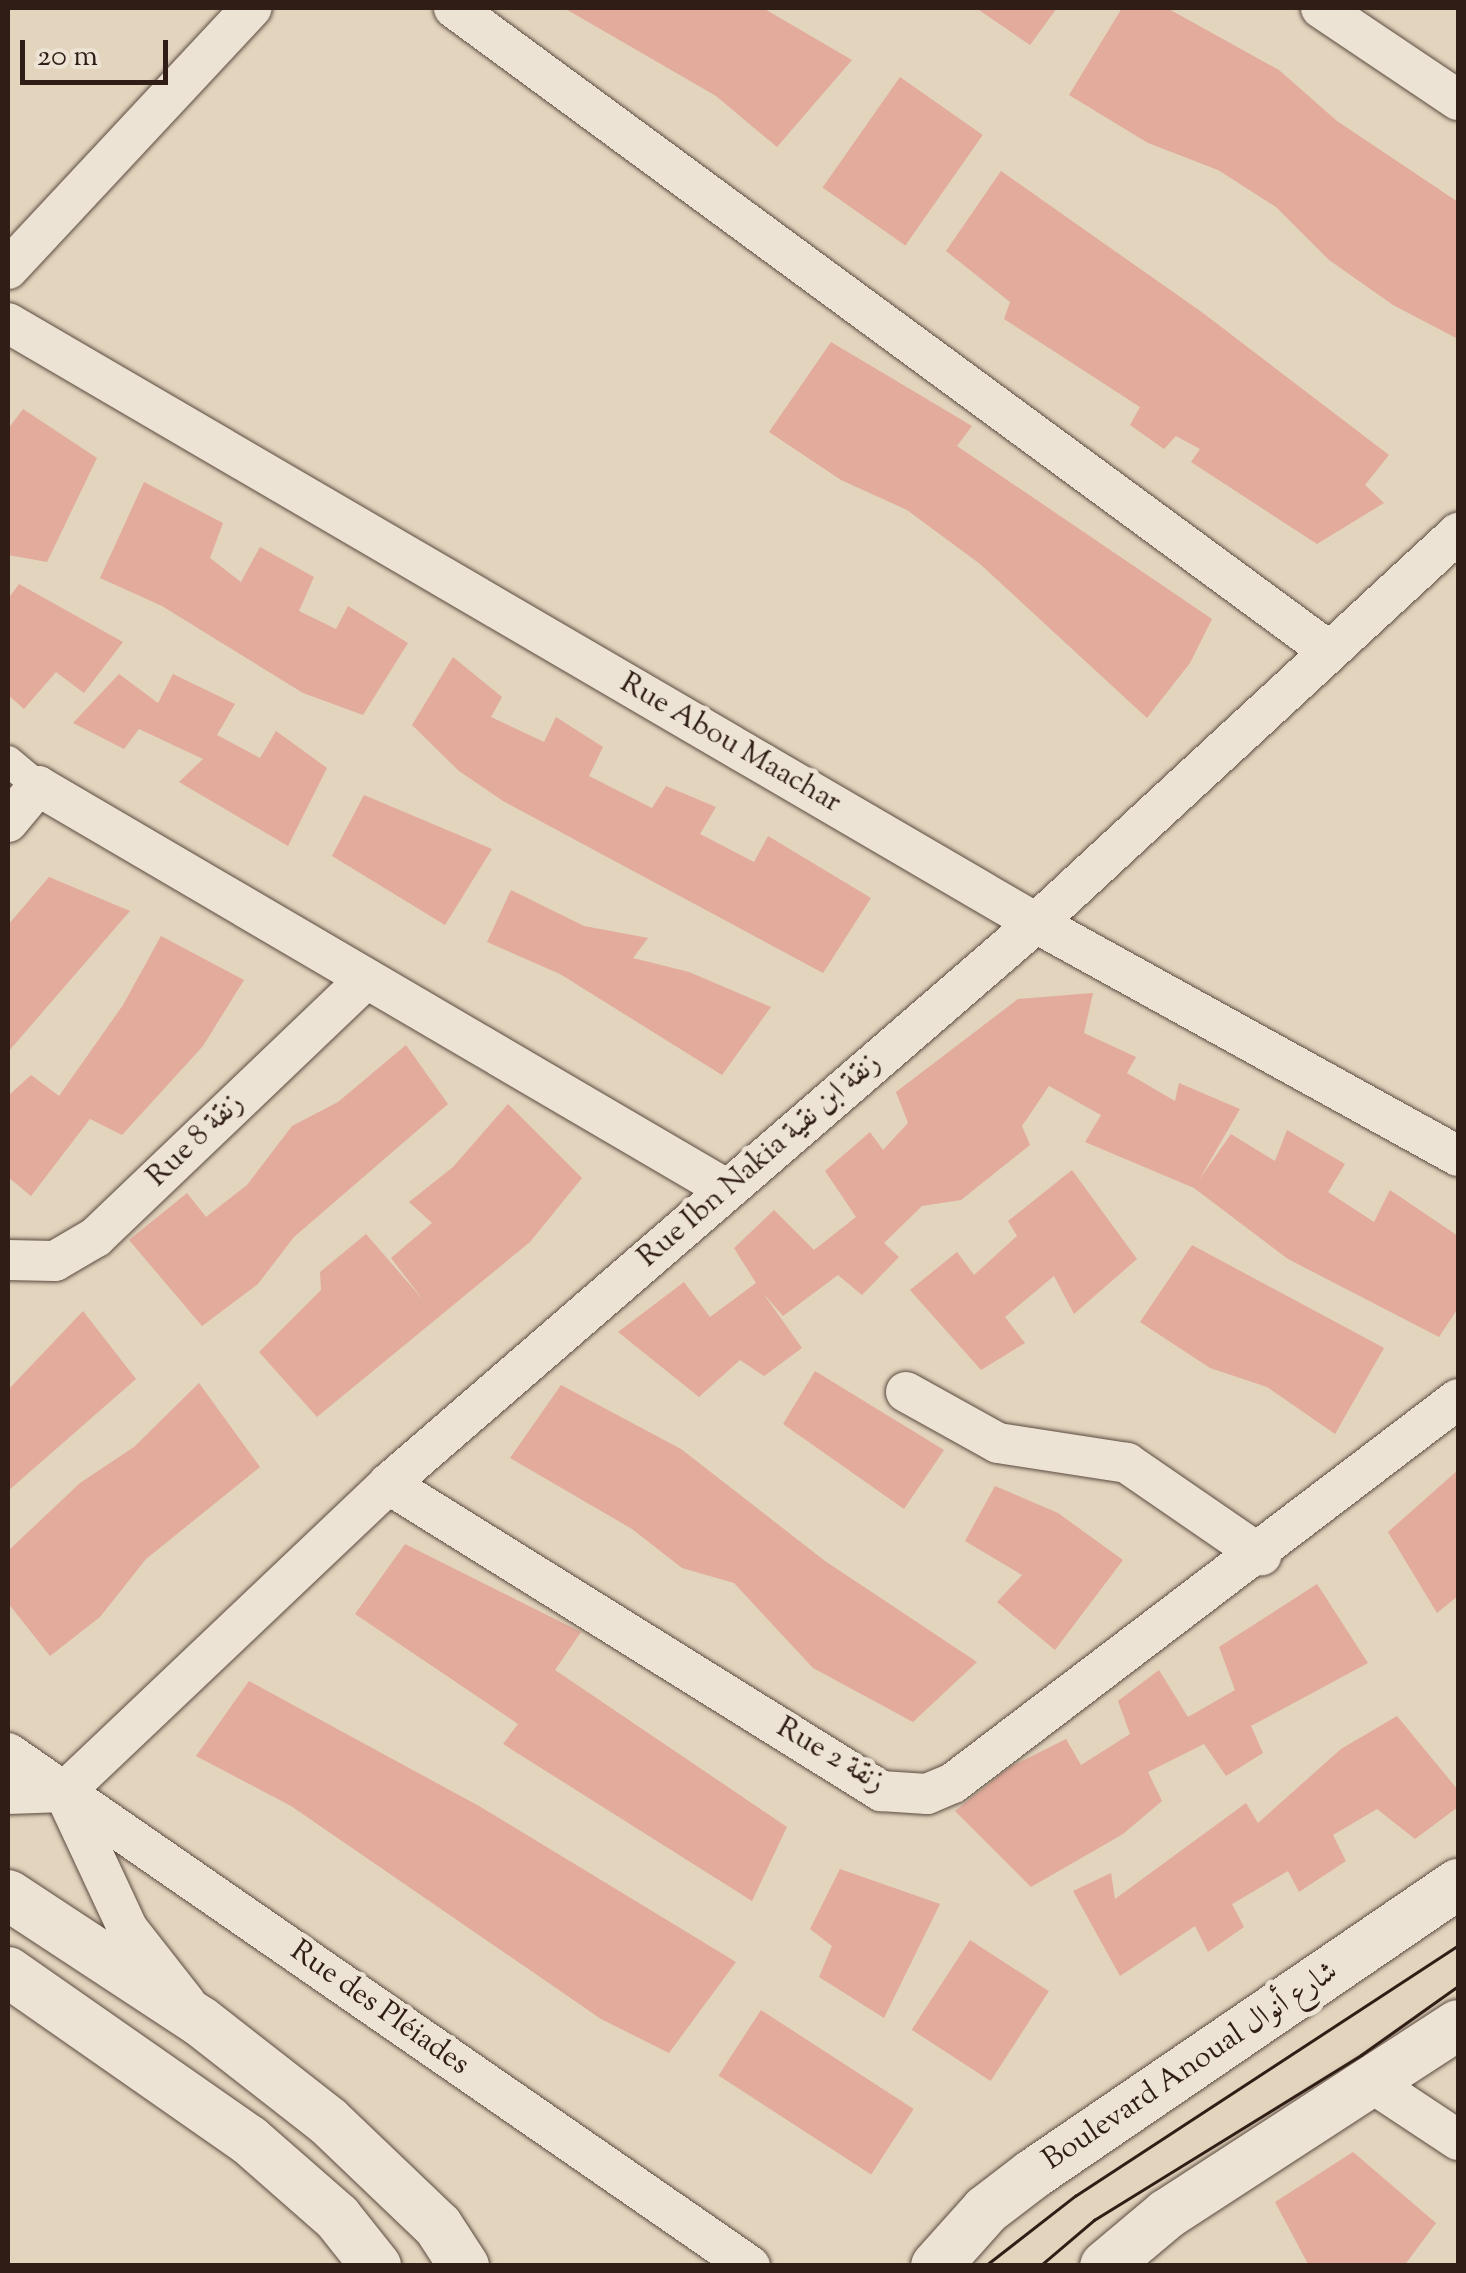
<!DOCTYPE html>
<meta charset="utf-8">
<style>
body{margin:0}
#map{position:relative;width:1466px;height:2273px;overflow:hidden;background:#e2d4bd;font-family:"Sorts Mill Goudy",Amiri,serif}
div>[style]{position:absolute}
[style*='--x']{left:calc(var(--x)*1px);top:calc(var(--y)*1px);width:calc(var(--w)*1px);rotate:calc(var(--a)*1deg)}
.building>*{inset:0;background:#e2ab9c;transform-origin:0 0}
.roads{filter:drop-shadow(0 0 2px #5c4b40) drop-shadow(0 0 2px #5c4b40)}
.pedestrian>*{height:30px;margin:-15px;padding:0 15px;transform-origin:15px;border-radius:15px;background:#ece3d4}
.minor>*{height:40px;margin:-20px;padding:0 20px;transform-origin:20px;border-radius:20px;background:#ece3d4}
.tertiary>*{height:50px;margin:-25px;padding:0 25px;transform-origin:25px;border-radius:25px;background:#ece3d4}
.tram>*{height:2.5px;margin:-1.25px;padding:0 1.25px;transform-origin:1.25px;border-radius:1.25px;background:#301d16}
span{translate:-50% -50%;white-space:nowrap;text-align:center;line-height:1.15;-webkit-text-stroke:10px #ece3d4;paint-order:stroke}
.street-label{font-size:30px;color:#301d16}
.frame{position:absolute;inset:0;border:10px solid #301d16;pointer-events:none}
.scale{position:absolute;left:20px;top:40px;width:148px;height:45px;box-sizing:border-box;border:5px solid #301d16;border-top:0;padding-left:12px;font-size:30px;line-height:35px;white-space:nowrap;color:#301d16;-webkit-text-stroke:8px #ece3d4;paint-order:stroke}
</style>
<div id="map">
<div class="building">
<i style="clip-path:polygon(564px 8px,763px 8px,852px 60px,777px 147px,716px 96px)"></i>
<i style="clip-path:polygon(976px 8px,1057px 8px,1030px 45px)"></i>
<i style="clip-path:polygon(1122px 8px,1167px 8px,1279px 70px,1337px 121px,1458px 202px,1458px 339px,1393px 305px,1329px 260px,1276px 207px,1218px 170px,1148px 143px,1069px 95px)"></i>
<i style="left:900px;top:77px;width:101px;height:135px;rotate:35deg"></i>
<i style="clip-path:polygon(1001px 171px,1203px 313px,1389px 455px,1365px 485px,1384px 503px,1317px 544px,1191px 462px,1200px 449px,1176px 436px,1164px 449px,1130px 425px,1140px 407px,1004px 319px,1010px 302px,946px 251px)"></i>
<i style="clip-path:polygon(831px 342px,972px 426px,957px 446px,1212px 619px,1190px 663px,1147px 718px,980px 564px,907px 510px,841px 480px,769px 432px)"></i>
<i style="clip-path:polygon(23px 409px,97px 458px,47px 562px,8px 555px,8px 429px)"></i>
<i style="clip-path:polygon(144px 482px,223px 523px,210px 558px,241px 582px,260px 547px,314px 577px,299px 611px,336px 629px,348px 606px,408px 643px,363px 715px,303px 693px,162px 606px,100px 578px)"></i>
<i style="clip-path:polygon(19px 584px,123px 642px,84px 693px,56px 672px,24px 709px,8px 695px,8px 599px)"></i>
<i style="clip-path:polygon(453px 657px,502px 697px,491px 717px,544px 742px,556px 717px,603px 747px,589px 776px,652px 808px,666px 786px,716px 807px,700px 834px,754px 862px,768px 836px,871px 898px,823px 973px,503px 801px,459px 771px,412px 725px)"></i>
<i style="clip-path:polygon(119px 674px,158px 703px,173px 674px,235px 704px,217px 735px,260px 758px,276px 731px,327px 768px,288px 846px,179px 782px,203px 759px,139px 729px,124px 749px,73px 723px)"></i>
<i style="clip-path:polygon(364px 795px,492px 849px,445px 925px,332px 856px)"></i>
<i style="clip-path:polygon(49px 877px,130px 911px,8px 1052px,8px 925px)"></i>
<i style="clip-path:polygon(511px 890px,584px 926px,648px 938px,633px 958px,689px 972px,771px 1007px,722px 1075px,560px 974px,487px 942px)"></i>
<i style="clip-path:polygon(161px 936px,244px 980px,203px 1046px,122px 1135px,90px 1119px,31px 1196px,8px 1177px,8px 1096px,31px 1075px,59px 1096px,123px 1005px)"></i>
<i style="clip-path:polygon(1093px 993px,1084px 1033px,1136px 1057px,1127px 1073px,1175px 1101px,1179px 1083px,1240px 1109px,1199px 1180px,1231px 1134px,1275px 1161px,1287px 1130px,1345px 1164px,1328px 1192px,1374px 1222px,1390px 1190px,1458px 1236px,1458px 1308px,1439px 1337px,1288px 1259px,1194px 1188px,1085px 1142px,1101px 1115px,1049px 1086px,1022px 1126px,1030px 1145px,961px 1200px,922px 1206px,884px 1243px,899px 1257px,862px 1295px,838px 1275px,783px 1316px,763px 1293px,802px 1348px,764px 1376px,740px 1360px,699px 1397px,618px 1332px,684px 1282px,710px 1317px,756px 1283px,734px 1248px,774px 1210px,814px 1250px,856px 1217px,825px 1171px,870px 1132px,883px 1150px,908px 1123px,896px 1092px,1018px 999px)"></i>
<i style="clip-path:polygon(406px 1045px,448px 1104px,294px 1237px,258px 1284px,202px 1326px,129px 1240px,187px 1193px,206px 1217px,247px 1185px,292px 1126px,338px 1102px)"></i>
<i style="clip-path:polygon(508px 1104px,582px 1178px,530px 1242px,317px 1417px,259px 1352px,321px 1290px,320px 1272px,366px 1234px,424px 1301px,391px 1258px,432px 1223px,409px 1202px,453px 1167px)"></i>
<i style="clip-path:polygon(1072px 1170px,1137px 1259px,1074px 1314px,1054px 1276px,1005px 1317px,1025px 1343px,981px 1370px,910px 1290px,957px 1252px,974px 1275px,1017px 1236px,1008px 1221px)"></i>
<i style="clip-path:polygon(1192px 1245px,1384px 1348px,1335px 1434px,1267px 1387px,1210px 1368px,1140px 1322px)"></i>
<i style="clip-path:polygon(83px 1311px,136px 1379px,8px 1491px,8px 1390px)"></i>
<i style="clip-path:polygon(815px 1371px,944px 1450px,904px 1509px,783px 1424px)"></i>
<i style="clip-path:polygon(199px 1383px,260px 1467px,146px 1559px,100px 1617px,50px 1656px,8px 1603px,8px 1551px,80px 1483px,134px 1447px)"></i>
<i style="clip-path:polygon(561px 1385px,681px 1449px,825px 1561px,977px 1662px,913px 1722px,813px 1668px,734px 1583px,682px 1568px,632px 1529px,510px 1458px)"></i>
<i style="clip-path:polygon(1458px 1470px,1458px 1596px,1437px 1613px,1388px 1532px)"></i>
<i style="clip-path:polygon(995px 1486px,1058px 1513px,1123px 1560px,1055px 1650px,997px 1602px,1022px 1575px,965px 1541px)"></i>
<i style="clip-path:polygon(405px 1544px,581px 1632px,555px 1670px,787px 1827px,752px 1901px,503px 1744px,518px 1724px,355px 1614px)"></i>
<i style="clip-path:polygon(1317px 1584px,1368px 1663px,1251px 1726px,1263px 1753px,1226px 1776px,1204px 1744px,1148px 1772px,1162px 1801px,1123px 1834px,1031px 1887px,955px 1811px,1010px 1767px,1066px 1739px,1081px 1765px,1130px 1734px,1118px 1701px,1159px 1670px,1188px 1717px,1235px 1690px,1219px 1647px)"></i>
<i style="clip-path:polygon(249px 1681px,479px 1806px,736px 1962px,669px 2053px,601px 2019px,291px 1806px,196px 1756px)"></i>
<i style="clip-path:polygon(1397px 1716px,1458px 1790px,1458px 1807px,1415px 1839px,1377px 1809px,1333px 1835px,1346px 1861px,1299px 1892px,1288px 1871px,1232px 1904px,1244px 1927px,1208px 1952px,1195px 1926px,1120px 1976px,1073px 1891px,1111px 1873px,1115px 1899px,1246px 1803px,1258px 1823px,1341px 1749px)"></i>
<i style="clip-path:polygon(840px 1869px,940px 1904px,884px 2018px,819px 1977px,832px 1946px,810px 1929px)"></i>
<i style="left:970px;top:1940px;width:94px;height:107px;rotate:33deg"></i>
<i style="left:761px;top:2010px;width:182px;height:78px;rotate:33deg"></i>
<i style="clip-path:polygon(1353px 2152px,1436px 2223px,1404px 2266px,1309px 2266px,1275px 2202px)"></i>
</div>
<div class="roads">
<div class="pedestrian">
<i style="--x:8;--y:761;--w:39;--a:40"></i>
</div>
<div class="minor">
<i style="--x:454;--y:8;--w:1086;--a:36.31"></i>
<i style="--x:1321;--y:8;--w:165;--a:33.9"></i>
<i style="--x:8;--y:269;--w:357;--a:-47"></i>
<i style="--x:8;--y:323;--w:1190;--a:30.27"></i>
<i style="--x:1036;--y:923;--w:482;--a:28.9"></i>
<i style="--x:8;--y:822;--w:47;--a:-50.2"></i>
<i style="--x:38;--y:786;--w:797;--a:30.36"></i>
<i style="--x:8;--y:1260;--w:47;--a:1.2"></i>
<i style="--x:55;--y:1261;--w:48;--a:-30.3"></i>
<i style="--x:96;--y:1237;--w:373;--a:-43.7"></i>
<i style="--x:906;--y:1392;--w:105;--a:29"></i>
<i style="--x:998;--y:1443;--w:131;--a:8.8"></i>
<i style="--x:1127;--y:1463;--w:163;--a:34.5"></i>
<i style="--x:388;--y:1484;--w:581;--a:31.91"></i>
<i style="--x:881;--y:1791;--w:46;--a:3.7"></i>
<i style="--x:927;--y:1794;--w:28;--a:-23"></i>
<i style="--x:953;--y:1783;--w:634;--a:-37.25"></i>
<i style="--x:8;--y:1753;--w:902;--a:34.66"></i>
<i style="--x:64;--y:1792;--w:447;--a:-43.5"></i>
<i style="--x:388;--y:1484;--w:857;--a:-40.88"></i>
<i style="--x:1036;--y:923;--w:575;--a:-42.74"></i>
<i style="--x:64;--y:1792;--w:151;--a:65"></i>
<i style="--x:128;--y:1929;--w:94;--a:51.9"></i>
<i style="--x:8;--y:1794;--w:56;--a:-2"></i>
<i style="--x:1369;--y:2081;--w:107;--a:33.5"></i>
</div>
<div class="tertiary">
<i style="--x:8;--y:1895;--w:230;--a:33.3"></i>
<i style="--x:200;--y:2021;--w:162;--a:38"></i>
<i style="--x:328;--y:2121;--w:152;--a:43.7"></i>
<i style="--x:438;--y:2226;--w:48;--a:57"></i>
<i style="--x:8;--y:1972;--w:294;--a:34.9"></i>
<i style="--x:249;--y:2140;--w:117;--a:41.2"></i>
<i style="--x:337;--y:2217;--w:63;--a:51.5"></i>
<i style="--x:936;--y:2266;--w:75;--a:-48.2"></i>
<i style="--x:986;--y:2210;--w:59;--a:-37.5"></i>
<i style="--x:1033;--y:2174;--w:515;--a:-34.31"></i>
<i style="--x:1105;--y:2266;--w:81;--a:-40"></i>
<i style="--x:1167;--y:2214;--w:347;--a:-33"></i>
</div>
</div>
<div class="tram">
<i style="--x:985;--y:2266;--w:114;--a:-37.9"></i>
<i style="--x:1075;--y:2196;--w:458;--a:-33.2"></i>
<i style="--x:1040;--y:2266;--w:71;--a:-40.4"></i>
<i style="--x:1094;--y:2220;--w:314;--a:-31.7"></i>
<i style="--x:1361;--y:2055;--w:119;--a:-35.4"></i>
</div>
<div class="street-label">
<span style="left:730px;top:744px;rotate:30deg">Rue Abou Maachar</span>
<span style="left:196px;top:1141px;rotate:-44deg">Rue 8 زنقة</span>
<span style="left:760px;top:1161px;rotate:-41deg">Rue Ibn Nakia زنقة ابن نقية</span>
<span style="left:830px;top:1756px;rotate:30deg">Rue 2 زنقة</span>
<span style="left:379px;top:2009px;rotate:35deg">Rue des Pléiades</span>
<span style="left:1191px;top:2067px;rotate:-34deg">Boulevard Anoual شارع أنوال</span>
</div>
<div class="frame"></div>
<div class="scale">20 m</div>
</div>
